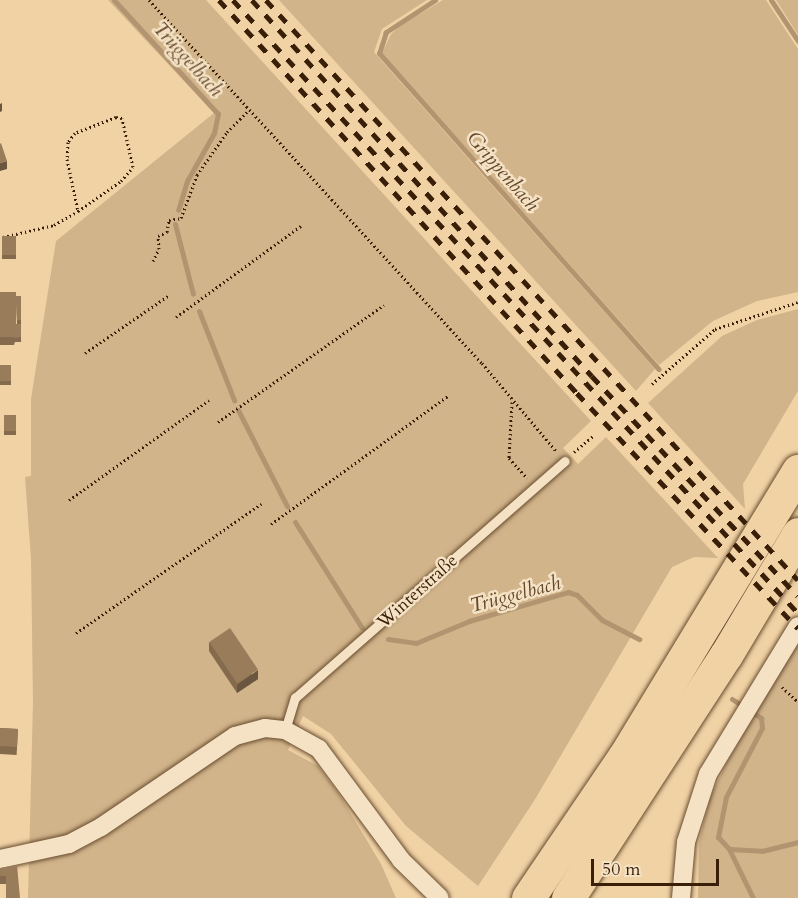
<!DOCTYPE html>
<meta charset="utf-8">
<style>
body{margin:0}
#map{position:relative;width:798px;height:898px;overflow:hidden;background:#f0d2a5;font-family:Cardo,serif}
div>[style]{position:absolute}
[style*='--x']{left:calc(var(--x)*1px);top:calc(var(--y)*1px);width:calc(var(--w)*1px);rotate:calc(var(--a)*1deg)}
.green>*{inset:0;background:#d1b48a}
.stream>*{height:5px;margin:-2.5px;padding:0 2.5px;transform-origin:2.5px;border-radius:2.5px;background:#b29570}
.path>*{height:3px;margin-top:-1.5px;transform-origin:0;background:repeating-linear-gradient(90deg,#3a1f08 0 1.5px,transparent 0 4.5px)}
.roads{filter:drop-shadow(0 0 2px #684c2f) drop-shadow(0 0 2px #684c2f)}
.lane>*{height:9px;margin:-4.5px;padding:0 4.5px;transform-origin:4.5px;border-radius:4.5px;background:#f5e2c4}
.street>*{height:18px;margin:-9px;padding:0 9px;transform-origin:9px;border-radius:9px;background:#f5e2c4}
.highway>*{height:33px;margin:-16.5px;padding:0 16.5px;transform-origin:16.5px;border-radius:16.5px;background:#f0d2a5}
.rail>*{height:4.5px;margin-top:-2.25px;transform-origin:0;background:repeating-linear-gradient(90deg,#3a1f08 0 10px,transparent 0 20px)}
.wall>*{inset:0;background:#846b4d;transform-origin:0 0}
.shaded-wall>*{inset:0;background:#6b573f}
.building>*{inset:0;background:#997c5a;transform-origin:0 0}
span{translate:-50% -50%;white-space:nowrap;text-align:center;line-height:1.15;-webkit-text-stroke:5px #f5e2c4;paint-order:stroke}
.street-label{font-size:18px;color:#3a1f08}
.water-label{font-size:20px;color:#64482c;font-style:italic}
.scale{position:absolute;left:591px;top:859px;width:128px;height:27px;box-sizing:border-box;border:3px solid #3a1f08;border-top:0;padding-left:8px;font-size:18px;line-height:21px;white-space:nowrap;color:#3a1f08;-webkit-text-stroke:4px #f5e2c4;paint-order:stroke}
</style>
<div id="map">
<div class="green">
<i style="clip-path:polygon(108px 0,206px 0,591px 421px,563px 448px,578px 464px,606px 437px,718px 558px,694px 557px,672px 567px,534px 801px,478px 886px,406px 826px,331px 734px,303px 716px,288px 750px,318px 766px,339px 794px,381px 864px,396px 898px,28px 898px,33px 703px,31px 559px,25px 477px,31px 476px,31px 399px,56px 241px,214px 113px)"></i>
<i style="clip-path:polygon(279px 0,427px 0,382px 29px,374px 52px,655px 369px,636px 391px)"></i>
<i style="clip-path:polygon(443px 0,766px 0,798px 49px,798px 292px,757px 301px,713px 321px,659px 365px,382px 53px,391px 34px,402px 24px)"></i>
<i style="clip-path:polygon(776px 0,798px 0,798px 35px)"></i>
<i style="clip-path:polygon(798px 309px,798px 391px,743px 484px,745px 509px,648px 403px,722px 336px,757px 320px)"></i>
<i style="clip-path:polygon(798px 640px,798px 898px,698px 898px,699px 843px,709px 800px,729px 758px)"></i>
</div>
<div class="stream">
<i style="--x:114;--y:0;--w:154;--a:47.6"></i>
<i style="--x:218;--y:114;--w:19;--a:102"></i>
<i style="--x:214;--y:133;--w:55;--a:119.4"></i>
<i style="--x:187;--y:181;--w:30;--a:107"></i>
<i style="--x:435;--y:0;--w:59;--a:146.9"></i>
<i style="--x:386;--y:32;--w:22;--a:108"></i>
<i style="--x:379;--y:53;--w:422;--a:48.5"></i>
<i style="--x:771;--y:0;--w:49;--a:56.6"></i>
<i style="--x:175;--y:224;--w:72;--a:75.6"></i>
<i style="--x:199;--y:311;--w:96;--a:68.5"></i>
<i style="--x:238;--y:410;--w:108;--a:63"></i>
<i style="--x:295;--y:522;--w:125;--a:57.7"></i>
<i style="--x:388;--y:639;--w:28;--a:8"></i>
<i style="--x:416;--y:643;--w:57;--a:-22.5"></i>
<i style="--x:469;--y:621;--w:103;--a:-16.3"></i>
<i style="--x:568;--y:592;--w:9;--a:18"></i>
<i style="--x:577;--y:595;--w:35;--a:45"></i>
<i style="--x:602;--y:620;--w:42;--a:27.2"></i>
<i style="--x:732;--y:699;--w:35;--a:33"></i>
<i style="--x:761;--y:718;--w:10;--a:84"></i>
<i style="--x:762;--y:728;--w:78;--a:117.6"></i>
<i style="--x:726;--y:797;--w:41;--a:101.3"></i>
<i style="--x:718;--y:837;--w:16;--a:47"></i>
<i style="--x:729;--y:849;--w:55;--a:63.9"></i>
<i style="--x:729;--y:849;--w:33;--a:3"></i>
<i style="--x:762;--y:851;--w:37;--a:-14"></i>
</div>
<div class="path">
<i style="--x:149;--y:0;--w:493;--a:47.5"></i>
<i style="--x:482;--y:363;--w:116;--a:49.9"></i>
<i style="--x:3;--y:237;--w:52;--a:-13.2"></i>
<i style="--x:54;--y:225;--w:28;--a:-30"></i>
<i style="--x:78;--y:211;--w:52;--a:-34.9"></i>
<i style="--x:121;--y:181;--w:18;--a:-49"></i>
<i style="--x:133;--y:167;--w:50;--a:-102.7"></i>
<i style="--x:122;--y:118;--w:6;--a:-171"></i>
<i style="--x:116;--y:117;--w:44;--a:158.7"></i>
<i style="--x:75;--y:133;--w:11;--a:128"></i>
<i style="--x:68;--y:142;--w:17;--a:93"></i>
<i style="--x:67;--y:159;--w:53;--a:78.1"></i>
<i style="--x:153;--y:261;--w:13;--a:-63"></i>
<i style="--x:159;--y:249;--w:13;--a:-94"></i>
<i style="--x:158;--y:236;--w:10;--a:-24"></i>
<i style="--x:167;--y:232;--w:12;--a:-81"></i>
<i style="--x:169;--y:220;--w:12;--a:-9"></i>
<i style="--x:181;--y:218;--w:46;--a:-69.6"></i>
<i style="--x:197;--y:175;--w:52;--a:-55.1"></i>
<i style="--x:227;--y:132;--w:30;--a:-45"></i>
<i style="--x:176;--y:317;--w:156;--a:-36.1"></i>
<i style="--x:85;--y:353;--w:101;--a:-34.5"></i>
<i style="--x:652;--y:384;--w:84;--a:-41.1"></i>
<i style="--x:715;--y:329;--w:87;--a:-18"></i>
<i style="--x:512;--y:402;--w:56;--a:93.1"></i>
<i style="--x:509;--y:458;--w:27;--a:48"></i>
<i style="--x:218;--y:422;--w:203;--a:-35.2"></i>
<i style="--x:574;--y:452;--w:25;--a:-40"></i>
<i style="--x:69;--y:500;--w:172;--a:-35.5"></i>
<i style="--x:271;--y:524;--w:220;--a:-35.9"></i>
<i style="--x:76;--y:633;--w:226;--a:-34.9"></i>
<i style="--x:782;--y:687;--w:22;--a:43"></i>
</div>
<div class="roads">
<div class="lane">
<i style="--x:285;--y:730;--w:34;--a:-73"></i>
<i style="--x:295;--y:698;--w:359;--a:-41.3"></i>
</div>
<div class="street">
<i style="--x:0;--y:859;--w:71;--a:-12.3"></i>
<i style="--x:69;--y:844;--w:36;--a:-28"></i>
<i style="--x:101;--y:827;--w:162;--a:-34.2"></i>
<i style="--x:235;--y:736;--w:31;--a:-15"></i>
<i style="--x:265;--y:728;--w:20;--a:6"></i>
<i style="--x:285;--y:730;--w:39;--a:29"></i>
<i style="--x:319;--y:749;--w:138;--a:53.5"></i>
<i style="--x:401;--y:860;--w:54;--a:44.3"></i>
<i style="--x:681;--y:898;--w:56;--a:-84.9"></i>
<i style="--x:686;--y:842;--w:71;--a:-72.1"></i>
<i style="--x:708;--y:774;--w:173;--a:-58.7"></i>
</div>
<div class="highway">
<i style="--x:528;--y:898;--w:171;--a:-55.8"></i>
<i style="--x:624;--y:757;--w:335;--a:-58.7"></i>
<i style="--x:568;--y:898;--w:290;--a:-57"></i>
<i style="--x:726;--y:655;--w:141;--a:-59.2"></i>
</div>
</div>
<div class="rail">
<i style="--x:219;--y:0;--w:532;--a:47.67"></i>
<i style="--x:577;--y:393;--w:323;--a:46.8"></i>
<i style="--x:233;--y:0;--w:834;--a:47.33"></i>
<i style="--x:252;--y:0;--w:507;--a:47.88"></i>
<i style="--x:592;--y:376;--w:301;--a:46.9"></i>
<i style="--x:266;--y:0;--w:787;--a:47.47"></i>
</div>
<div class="wall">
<i style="left:16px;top:236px;width:23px;height:14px;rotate:90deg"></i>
<i style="clip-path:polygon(0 292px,15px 324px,21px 324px,21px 342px,15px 342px,14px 345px,0 345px)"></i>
<i style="clip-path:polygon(16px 296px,21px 296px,21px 324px,17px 324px)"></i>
<i style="left:0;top:365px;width:11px;height:20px"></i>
<i style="left:4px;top:415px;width:12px;height:20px"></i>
<i style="clip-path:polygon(209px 642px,258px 679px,237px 693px,209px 651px)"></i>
<i style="left:0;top:728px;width:18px;height:26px;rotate:3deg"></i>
<i style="clip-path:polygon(17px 865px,6px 884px,0 884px,0 876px)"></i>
</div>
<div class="shaded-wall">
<i style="clip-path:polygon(2px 103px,2px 111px,0 112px,0 104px)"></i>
<i style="clip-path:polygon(7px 161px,7px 169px,0 171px,0 163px)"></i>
<i style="clip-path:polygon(258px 670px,258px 679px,237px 693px,237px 685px)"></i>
</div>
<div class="building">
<i style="clip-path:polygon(1px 143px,7px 161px,0 163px,0 144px)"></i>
<i style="left:16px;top:236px;width:19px;height:14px;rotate:90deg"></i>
<i style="left:0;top:292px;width:16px;height:45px"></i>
<i style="clip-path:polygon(16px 296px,21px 296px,21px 320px,17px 320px)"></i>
<i style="clip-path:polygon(15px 324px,21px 324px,21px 337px,14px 338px)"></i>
<i style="left:0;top:365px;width:11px;height:16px"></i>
<i style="left:4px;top:415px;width:12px;height:16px"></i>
<i style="left:230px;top:628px;width:50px;height:25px;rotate:56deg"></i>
<i style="left:0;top:728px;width:18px;height:18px;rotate:3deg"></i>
<i style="clip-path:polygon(17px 865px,20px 898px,6px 898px,6px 876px,0 876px,0 868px)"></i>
</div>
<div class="street-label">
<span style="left:418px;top:592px;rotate:-42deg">Winterstraße</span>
</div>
<div class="water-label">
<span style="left:188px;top:59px;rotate:48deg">Trüggelbach</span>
<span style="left:503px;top:171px;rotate:49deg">Grippenbach</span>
<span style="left:515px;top:594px;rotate:-15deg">Trüggelbach</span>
</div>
<div class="scale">50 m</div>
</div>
